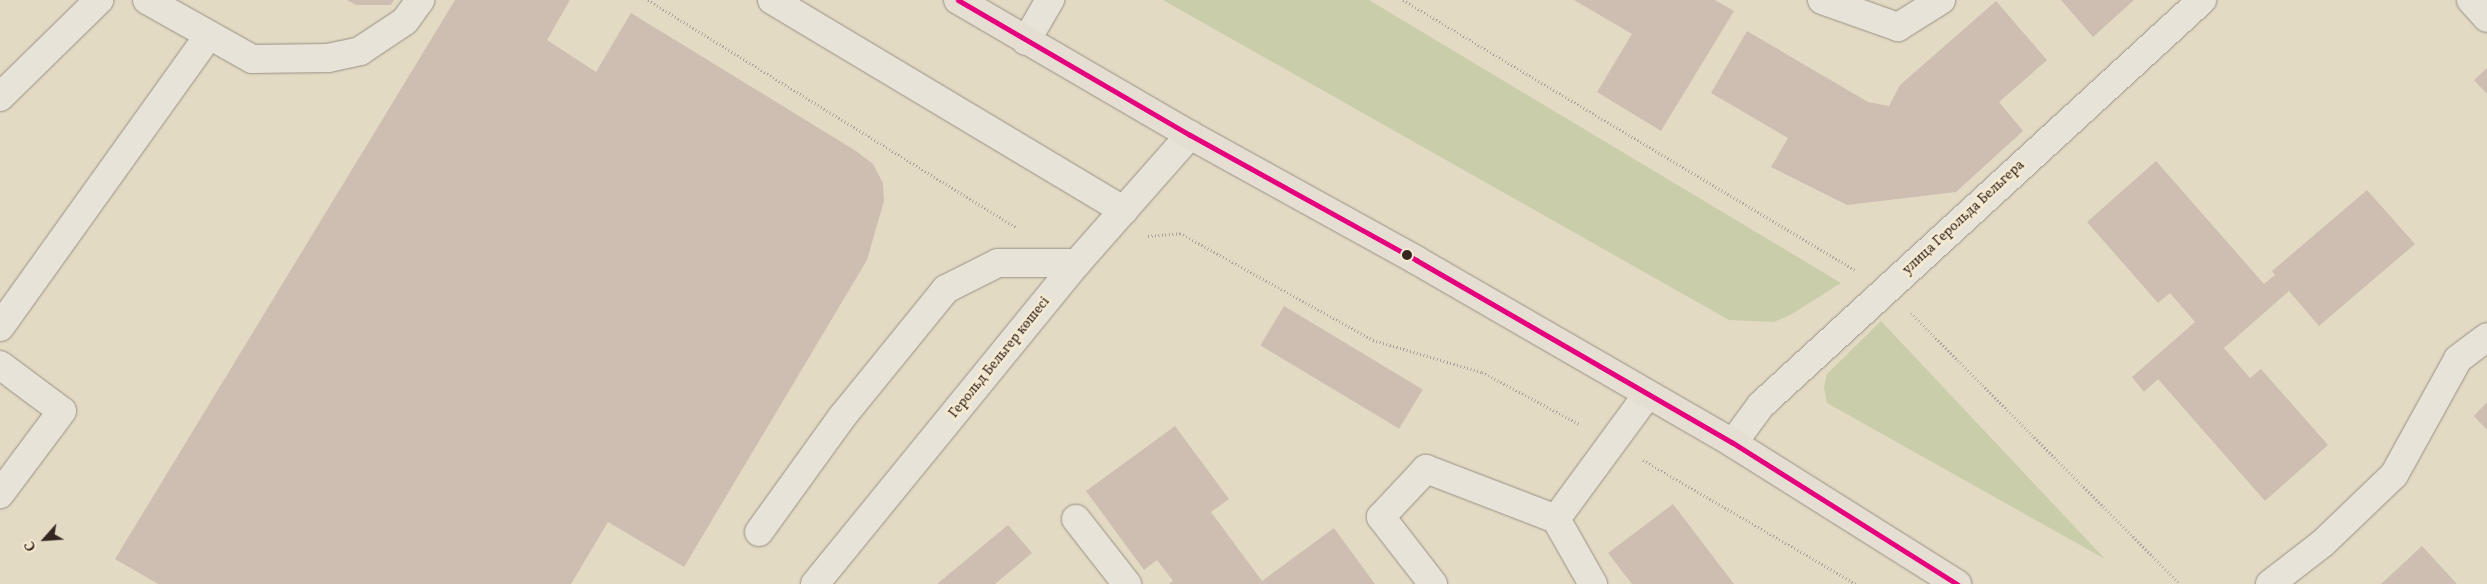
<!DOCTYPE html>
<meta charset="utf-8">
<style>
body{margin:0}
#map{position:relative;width:2487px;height:584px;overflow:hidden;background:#e3dac4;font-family:Vollkorn,serif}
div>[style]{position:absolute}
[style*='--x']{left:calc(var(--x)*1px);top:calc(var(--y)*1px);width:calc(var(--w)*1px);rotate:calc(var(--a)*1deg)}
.green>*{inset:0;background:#c9cdaa}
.building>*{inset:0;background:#cebeb1;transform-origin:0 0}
.path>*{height:3px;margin-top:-1.5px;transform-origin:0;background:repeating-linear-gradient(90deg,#a8a49b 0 1px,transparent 0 3.5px)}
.roads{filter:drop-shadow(0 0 1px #989184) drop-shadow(0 0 1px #989184)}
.minor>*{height:28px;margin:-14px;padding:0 14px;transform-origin:14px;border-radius:14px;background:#e8e3d8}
.major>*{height:28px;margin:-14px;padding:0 14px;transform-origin:14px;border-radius:14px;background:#e4dfd2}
.bus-1>*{height:5px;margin:-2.5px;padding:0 2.5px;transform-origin:2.5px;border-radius:2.5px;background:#e5007d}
.dots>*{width:14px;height:14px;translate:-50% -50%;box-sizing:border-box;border:2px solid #f5ead0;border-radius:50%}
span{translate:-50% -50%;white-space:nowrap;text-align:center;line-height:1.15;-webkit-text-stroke:5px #f5ead0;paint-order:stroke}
.street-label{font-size:14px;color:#352620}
.north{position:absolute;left:20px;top:514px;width:50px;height:50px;-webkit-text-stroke:4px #f5ead0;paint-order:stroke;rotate:244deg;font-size:14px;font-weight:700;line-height:20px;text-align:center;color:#352620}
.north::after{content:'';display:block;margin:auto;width:18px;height:22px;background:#352620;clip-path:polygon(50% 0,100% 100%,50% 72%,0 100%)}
</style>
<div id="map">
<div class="green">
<i style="clip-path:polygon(1163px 0,1369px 0,1841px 283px,1792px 314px,1774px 322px,1729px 320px)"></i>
<i style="clip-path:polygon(1881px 321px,2105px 559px,1827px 403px,1824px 387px,1827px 374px)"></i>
</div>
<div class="building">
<i style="clip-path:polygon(347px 0,394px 0,391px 5px,356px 5px)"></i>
<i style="clip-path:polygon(455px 0,570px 0,547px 40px,596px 72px,631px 13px,856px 151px,873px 164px,883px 183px,884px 201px,867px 260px,684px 567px,608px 522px,571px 584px,158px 584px,115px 559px)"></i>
<i style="clip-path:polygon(1574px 0,1715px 0,1734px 11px,1661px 131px,1597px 92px,1632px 34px)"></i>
<i style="clip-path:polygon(2061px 0,2134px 0,2093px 37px)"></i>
<i style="clip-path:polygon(1996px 1px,2047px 60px,1999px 102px,2023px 131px,1956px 192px,1847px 205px,1771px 167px,1788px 138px,1711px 93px,1747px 31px,1868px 102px,1889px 106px,1900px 85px)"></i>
<i style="clip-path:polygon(2487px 68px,2487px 94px,2474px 80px)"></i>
<i style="clip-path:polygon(2156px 161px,2264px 284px,2275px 275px,2272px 271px,2367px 190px,2415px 244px,2319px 326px,2289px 291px,2224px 348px,2250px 378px,2261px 369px,2328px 445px,2265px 501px,2158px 379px,2144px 392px,2132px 377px,2195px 322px,2170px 293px,2158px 303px,2087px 222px)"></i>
<i style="left:1284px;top:306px;width:162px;height:46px;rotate:31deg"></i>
<i style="clip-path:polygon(2487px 402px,2487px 430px,2474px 416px)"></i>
<i style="clip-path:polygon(1175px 426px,1229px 499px,1211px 512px,1262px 581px,1334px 528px,1375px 584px,1169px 584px,1173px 581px,1157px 560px,1144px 570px,1086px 491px)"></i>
<i style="clip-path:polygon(1673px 504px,1734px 584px,1632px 584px,1608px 553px)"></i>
<i style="clip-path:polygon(1008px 525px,1032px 553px,995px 584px,937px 584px)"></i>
<i style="clip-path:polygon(2422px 546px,2457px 584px,2381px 584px)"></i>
</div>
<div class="path">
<i style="--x:648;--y:0;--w:432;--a:31.7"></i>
<i style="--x:1403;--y:0;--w:527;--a:30.85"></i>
<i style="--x:1148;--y:236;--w:32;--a:-5"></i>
<i style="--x:1180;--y:233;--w:221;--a:29"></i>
<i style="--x:1373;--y:340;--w:114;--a:16.4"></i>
<i style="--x:1482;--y:372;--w:112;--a:28.2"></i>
<i style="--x:1911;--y:313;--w:382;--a:45.2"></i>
<i style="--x:1643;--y:460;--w:246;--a:30.2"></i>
</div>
<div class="roads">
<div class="minor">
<i style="--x:147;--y:0;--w:120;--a:29.3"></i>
<i style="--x:252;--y:59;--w:76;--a:-0.8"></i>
<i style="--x:328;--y:58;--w:33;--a:-12"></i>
<i style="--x:360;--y:51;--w:54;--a:-33.7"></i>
<i style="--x:405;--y:21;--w:26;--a:-54"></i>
<i style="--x:772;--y:0;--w:410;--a:30.9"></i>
<i style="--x:1822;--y:0;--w:81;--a:19.6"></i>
<i style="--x:1898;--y:27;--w:51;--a:-32.1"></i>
<i style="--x:2471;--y:0;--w:24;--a:48"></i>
<i style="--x:1026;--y:41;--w:48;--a:-59.7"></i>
<i style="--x:0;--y:97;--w:139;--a:-44.4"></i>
<i style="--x:0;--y:327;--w:359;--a:-54.4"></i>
<i style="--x:0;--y:365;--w:77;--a:36.6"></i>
<i style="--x:62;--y:411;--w:104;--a:126.8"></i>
<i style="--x:1733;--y:443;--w:47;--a:-53.6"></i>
<i style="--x:1761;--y:405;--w:599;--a:-42.56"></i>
<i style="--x:1076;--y:519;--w:83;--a:51.9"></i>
<i style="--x:1556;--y:519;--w:154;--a:-53.7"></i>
<i style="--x:759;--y:532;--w:142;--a:-54.2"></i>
<i style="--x:842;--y:417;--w:165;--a:-50.9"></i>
<i style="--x:946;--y:289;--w:58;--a:-26.6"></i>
<i style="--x:998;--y:263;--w:79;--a:0"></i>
<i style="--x:815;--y:584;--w:414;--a:-50.8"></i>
<i style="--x:1077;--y:263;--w:171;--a:-48.6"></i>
<i style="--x:1433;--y:584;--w:85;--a:-127.8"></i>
<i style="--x:1381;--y:517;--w:66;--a:-46.8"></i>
<i style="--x:1426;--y:469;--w:139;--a:21"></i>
<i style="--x:1556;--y:519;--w:75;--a:60.4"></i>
<i style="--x:2270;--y:584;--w:67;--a:-37.7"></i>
<i style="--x:2323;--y:543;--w:98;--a:-43.8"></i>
<i style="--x:2394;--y:475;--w:132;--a:-61.1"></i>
<i style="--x:2458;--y:359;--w:36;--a:-37"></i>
</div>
<div class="major">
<i style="--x:958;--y:0;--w:268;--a:30.2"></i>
<i style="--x:1190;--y:135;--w:258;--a:28.9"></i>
<i style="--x:1416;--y:260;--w:366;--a:30"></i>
<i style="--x:1733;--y:443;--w:265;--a:32.2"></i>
</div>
</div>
<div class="bus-1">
<i style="--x:958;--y:0;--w:268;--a:30.2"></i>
<i style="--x:1190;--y:135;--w:258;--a:28.9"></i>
<i style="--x:1416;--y:260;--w:366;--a:30"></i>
<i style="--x:1733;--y:443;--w:265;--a:32.2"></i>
</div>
<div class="dots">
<i style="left:1407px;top:255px;background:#352620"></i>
</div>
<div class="street-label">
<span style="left:1964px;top:218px;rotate:-43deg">улица Герольда Бельгера</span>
<span style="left:1000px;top:358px;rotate:-51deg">Герольд Бельгер көшесі</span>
</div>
<div class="north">С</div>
</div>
